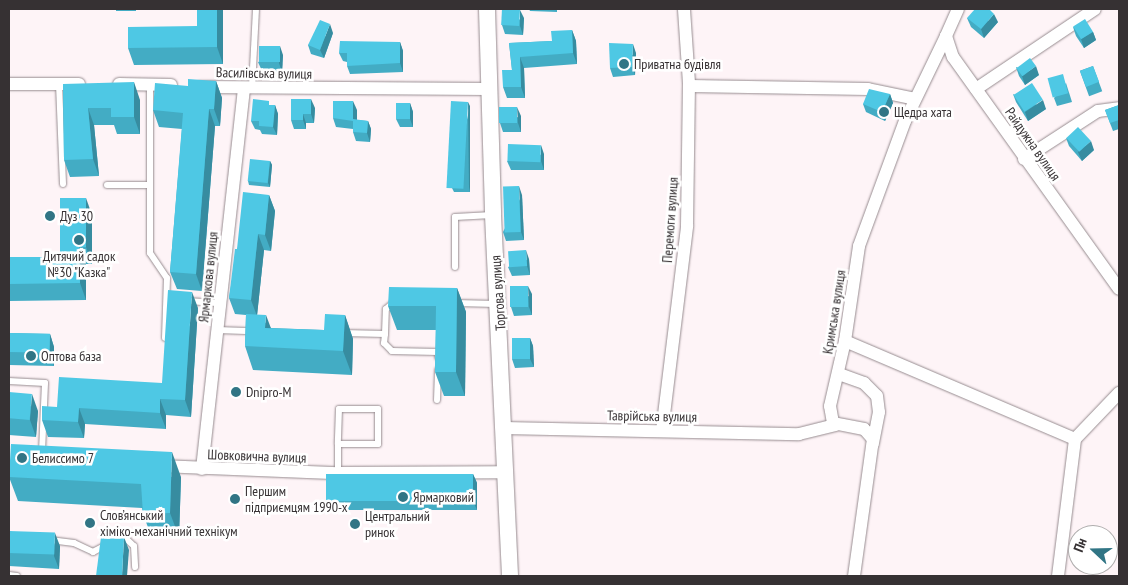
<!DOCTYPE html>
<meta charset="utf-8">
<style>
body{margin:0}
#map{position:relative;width:1128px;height:585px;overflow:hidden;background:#fef4f7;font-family:"PT Sans Narrow",sans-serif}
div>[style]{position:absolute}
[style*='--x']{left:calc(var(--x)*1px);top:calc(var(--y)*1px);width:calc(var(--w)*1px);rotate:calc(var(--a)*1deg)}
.roads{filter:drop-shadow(0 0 1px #978c90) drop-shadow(0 0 1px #978c90)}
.service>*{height:6px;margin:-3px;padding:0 3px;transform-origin:3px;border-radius:3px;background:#fff}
.minor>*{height:12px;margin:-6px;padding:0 6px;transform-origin:6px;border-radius:6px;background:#fff}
.tertiary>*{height:16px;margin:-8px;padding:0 8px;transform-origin:8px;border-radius:8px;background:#fff}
.wall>*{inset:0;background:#43acc4;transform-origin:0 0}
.shaded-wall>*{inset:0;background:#378ca0}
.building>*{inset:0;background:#4ec8e4;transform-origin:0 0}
.dots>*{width:14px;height:14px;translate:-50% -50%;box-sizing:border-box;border:2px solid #fff;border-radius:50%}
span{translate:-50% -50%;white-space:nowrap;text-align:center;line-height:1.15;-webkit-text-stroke:5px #fff;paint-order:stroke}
.poi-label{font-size:14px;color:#363133}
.left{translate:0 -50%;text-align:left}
.street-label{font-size:14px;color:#363133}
.frame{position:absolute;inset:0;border:10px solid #363133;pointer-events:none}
.north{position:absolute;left:1068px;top:525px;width:50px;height:50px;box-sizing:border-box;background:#fff;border:1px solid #afadad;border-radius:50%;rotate:291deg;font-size:14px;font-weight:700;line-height:20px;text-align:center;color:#363133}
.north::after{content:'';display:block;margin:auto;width:18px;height:22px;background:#317585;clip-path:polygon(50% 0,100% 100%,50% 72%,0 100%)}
</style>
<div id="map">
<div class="roads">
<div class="service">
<i style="--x:59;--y:84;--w:100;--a:87.7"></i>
<i style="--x:150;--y:85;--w:168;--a:90"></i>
<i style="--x:150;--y:253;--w:30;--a:56"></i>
<i style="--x:167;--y:278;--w:60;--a:91.9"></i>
<i style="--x:252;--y:88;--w:79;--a:-87.1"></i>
<i style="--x:107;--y:185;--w:43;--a:0"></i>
<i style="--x:455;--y:267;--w:50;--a:-90"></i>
<i style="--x:455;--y:217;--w:37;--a:-3"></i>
<i style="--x:188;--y:301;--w:32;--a:4"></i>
<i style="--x:456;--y:303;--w:40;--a:1.4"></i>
<i style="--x:217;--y:330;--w:36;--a:2"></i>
<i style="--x:343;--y:333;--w:42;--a:1.4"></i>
<i style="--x:385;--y:334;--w:25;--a:-88"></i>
<i style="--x:386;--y:309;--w:11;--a:-41"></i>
<i style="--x:385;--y:334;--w:9;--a:96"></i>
<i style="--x:384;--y:343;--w:11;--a:45"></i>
<i style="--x:392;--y:351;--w:46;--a:1.2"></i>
<i style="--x:438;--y:352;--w:5;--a:90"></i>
<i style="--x:9;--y:381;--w:36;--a:3"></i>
<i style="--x:45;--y:383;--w:70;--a:92.5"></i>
<i style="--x:437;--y:400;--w:30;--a:-88"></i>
<i style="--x:338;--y:444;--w:40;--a:0"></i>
<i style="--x:378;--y:444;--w:35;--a:-90"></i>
<i style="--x:378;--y:409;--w:39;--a:180"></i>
<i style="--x:339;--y:409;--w:35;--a:92"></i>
<i style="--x:338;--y:444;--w:29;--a:90"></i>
<i style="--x:50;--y:540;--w:24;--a:7"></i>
<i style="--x:74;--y:543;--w:21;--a:25"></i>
<i style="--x:93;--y:552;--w:15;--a:-28"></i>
<i style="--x:114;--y:540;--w:9;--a:-32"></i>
<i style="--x:122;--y:535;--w:16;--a:43"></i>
<i style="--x:134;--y:546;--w:21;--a:87"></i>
<i style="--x:9;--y:575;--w:8;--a:7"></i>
</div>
<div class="minor">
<i style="--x:958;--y:9;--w:30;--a:114"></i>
<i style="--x:946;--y:36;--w:22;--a:72"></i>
<i style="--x:953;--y:57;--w:285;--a:54.4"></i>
<i style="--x:9;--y:84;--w:70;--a:0"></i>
<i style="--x:119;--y:84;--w:52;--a:1.1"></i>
<i style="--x:689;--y:86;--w:179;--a:1"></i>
<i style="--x:868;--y:89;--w:48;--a:12"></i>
<i style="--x:201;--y:87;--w:287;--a:0.4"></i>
<i style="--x:976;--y:89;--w:143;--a:-33.9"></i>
<i style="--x:1024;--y:159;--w:88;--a:-33"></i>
<i style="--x:1098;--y:111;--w:21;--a:-8"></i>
<i style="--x:845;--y:341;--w:250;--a:23.1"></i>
<i style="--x:839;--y:374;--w:27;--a:20"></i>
<i style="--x:864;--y:383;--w:18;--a:45"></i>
<i style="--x:877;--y:396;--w:16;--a:83"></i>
<i style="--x:879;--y:412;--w:33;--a:101"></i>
<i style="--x:504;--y:428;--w:295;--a:1.2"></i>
<i style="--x:799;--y:434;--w:38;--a:-14"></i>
<i style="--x:662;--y:431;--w:207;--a:-83"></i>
<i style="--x:687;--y:226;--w:143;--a:-89.2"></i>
<i style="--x:689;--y:83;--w:74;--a:-93.9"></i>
<i style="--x:160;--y:466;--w:178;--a:2.3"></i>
<i style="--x:338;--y:473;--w:167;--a:-0.3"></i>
<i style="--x:202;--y:469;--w:383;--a:-83.7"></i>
<i style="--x:854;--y:576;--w:138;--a:-82.1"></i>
<i style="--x:873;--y:439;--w:13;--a:-132"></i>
<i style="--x:864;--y:429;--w:32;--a:-169"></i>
<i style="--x:833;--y:423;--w:17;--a:-100"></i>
<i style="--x:830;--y:406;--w:67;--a:-77"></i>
<i style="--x:845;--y:341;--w:96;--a:-81.6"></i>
<i style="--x:859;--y:246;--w:133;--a:-69.8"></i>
<i style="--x:905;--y:121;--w:94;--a:-64.2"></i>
<i style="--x:1058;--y:576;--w:138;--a:-82.9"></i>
<i style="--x:1075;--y:439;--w:64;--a:-46.3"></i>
</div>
<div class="tertiary">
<i style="--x:487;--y:9;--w:206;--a:88.3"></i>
<i style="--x:493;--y:215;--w:361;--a:87.3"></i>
</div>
</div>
<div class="wall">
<i style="left:116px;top:9px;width:20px;height:2px"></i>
<i style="clip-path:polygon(197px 9px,223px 9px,223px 64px,134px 65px,128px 48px,197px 26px)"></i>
<i style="clip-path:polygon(529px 9px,557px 9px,557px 12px,530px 11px)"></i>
<i style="clip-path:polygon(524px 18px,523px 35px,505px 34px,502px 25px)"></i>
<i style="clip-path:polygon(967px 18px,998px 22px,984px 38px,971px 27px)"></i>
<i style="clip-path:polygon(1073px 27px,1093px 32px,1096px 40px,1084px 48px,1076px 36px)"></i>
<i style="clip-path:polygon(572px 30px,576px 41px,577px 64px,524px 68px,525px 98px,507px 98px,503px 87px,512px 70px,509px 43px,552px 41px)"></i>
<i style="clip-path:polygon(333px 33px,324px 58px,311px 54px,308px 45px)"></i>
<i style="clip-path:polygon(400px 42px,403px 51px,403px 72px,350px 74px,347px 66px,347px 62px,343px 61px,339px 53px)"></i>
<i style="clip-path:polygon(636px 53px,635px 75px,613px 77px,610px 68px)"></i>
<i style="clip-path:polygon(283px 55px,282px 72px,262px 71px,258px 62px)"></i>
<i style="left:1093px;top:66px;width:27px;height:14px;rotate:70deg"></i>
<i style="clip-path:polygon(1016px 67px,1039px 75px,1025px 85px,1019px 76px)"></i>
<i style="clip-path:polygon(216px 81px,222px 98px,220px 126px,215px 126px,202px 291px,177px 289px,170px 272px,182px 129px,159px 127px,153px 110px,188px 86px)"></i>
<i style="clip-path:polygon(1066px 83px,1072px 102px,1057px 106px,1054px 98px)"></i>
<i style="clip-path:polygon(63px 84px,140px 100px,140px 134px,117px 134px,114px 125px,94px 125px,99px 176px,70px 177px,64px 160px)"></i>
<i style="clip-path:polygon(890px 94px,893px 103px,885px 121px,866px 112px,863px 104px)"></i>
<i style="clip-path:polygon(1013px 94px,1046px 109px,1028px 121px,1016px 102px)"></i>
<i style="clip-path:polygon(410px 103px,413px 112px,413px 127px,400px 127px,396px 119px)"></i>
<i style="clip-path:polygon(271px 105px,275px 105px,278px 114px,277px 135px,262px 134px,260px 130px,255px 129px,251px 121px)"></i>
<i style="clip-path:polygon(1119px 105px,1119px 129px,1113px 131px,1105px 110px)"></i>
<i style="clip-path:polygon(470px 106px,470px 192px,454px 192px,452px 188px)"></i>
<i style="clip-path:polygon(315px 108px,314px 123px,306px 123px,306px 129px,294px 129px,291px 120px)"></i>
<i style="clip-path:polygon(357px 110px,357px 120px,368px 121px,371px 129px,370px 142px,356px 141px,353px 132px,353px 129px,336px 127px,333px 118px)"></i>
<i style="clip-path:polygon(521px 116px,521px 132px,503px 132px,500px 123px)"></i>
<i style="clip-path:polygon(1066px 138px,1094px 150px,1082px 161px,1069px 146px)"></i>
<i style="clip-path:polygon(544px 154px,544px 170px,511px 170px,507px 161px)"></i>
<i style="clip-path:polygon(270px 161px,272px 165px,270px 187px,249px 185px,248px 181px)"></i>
<i style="clip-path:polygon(269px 195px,275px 211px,271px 251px,264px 250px,257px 315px,271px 328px,324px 330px,345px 315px,353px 339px,352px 375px,253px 370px,245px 346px,246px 315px,235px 314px,229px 298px,237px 249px)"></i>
<i style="clip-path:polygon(522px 195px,524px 240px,506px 241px,503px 232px)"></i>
<i style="clip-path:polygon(92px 215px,92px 264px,86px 264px,86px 300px,9px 301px,9px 257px,60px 257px)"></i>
<i style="clip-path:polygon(529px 259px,530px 275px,512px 276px,508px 267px)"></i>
<i style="clip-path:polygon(457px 288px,466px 312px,465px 396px,444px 396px,435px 372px,436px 330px,397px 330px,388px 306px)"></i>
<i style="clip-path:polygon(532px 294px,532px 315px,514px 316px,511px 307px)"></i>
<i style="clip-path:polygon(198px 308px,191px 417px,166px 415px,166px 429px,85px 424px,84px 438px,48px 437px,42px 420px,57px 407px,162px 383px)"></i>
<i style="clip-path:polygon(9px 333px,50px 334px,54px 347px,54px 366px,9px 365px)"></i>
<i style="clip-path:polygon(530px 338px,533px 346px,534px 367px,515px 368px,512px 359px)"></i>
<i style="clip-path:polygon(9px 392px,38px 411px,36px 437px,9px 435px)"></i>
<i style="clip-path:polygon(473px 474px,477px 483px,477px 510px,329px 510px,326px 501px)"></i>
<i style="clip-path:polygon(9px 477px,181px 477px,179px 537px,152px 538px,143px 514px,142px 508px,18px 501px)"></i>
<i style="clip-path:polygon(9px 531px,60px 546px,59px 569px,9px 566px)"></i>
</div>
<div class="shaded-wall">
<i style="clip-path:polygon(217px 9px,223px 9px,223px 64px,217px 47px)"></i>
<i style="clip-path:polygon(520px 10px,524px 18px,523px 35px,520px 26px)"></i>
<i style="clip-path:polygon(994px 14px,998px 22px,984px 38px,981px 29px)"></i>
<i style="clip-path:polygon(330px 24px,333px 33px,324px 58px,320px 50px)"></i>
<i style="clip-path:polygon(572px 30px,576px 41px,577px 64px,573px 53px)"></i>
<i style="clip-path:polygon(1093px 32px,1096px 40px,1084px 48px,1081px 39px)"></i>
<i style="clip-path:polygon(400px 42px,403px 51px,403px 72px,400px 63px)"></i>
<i style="clip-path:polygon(633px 44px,636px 53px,635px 75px,632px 67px)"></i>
<i style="clip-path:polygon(280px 46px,283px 55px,282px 72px,279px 63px)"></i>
<i style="clip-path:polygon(520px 57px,524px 68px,525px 98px,521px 87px)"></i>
<i style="clip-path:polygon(1036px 66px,1039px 75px,1025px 85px,1022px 76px)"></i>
<i style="clip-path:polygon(216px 81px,222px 98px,220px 126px,214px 109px)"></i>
<i style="clip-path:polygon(134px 82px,140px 100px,140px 134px,134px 117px)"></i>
<i style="clip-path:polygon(890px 94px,893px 103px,885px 121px,882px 112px)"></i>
<i style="clip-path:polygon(311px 99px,315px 108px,314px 123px,311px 114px)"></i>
<i style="clip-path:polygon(1043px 100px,1046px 109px,1028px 121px,1025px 112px)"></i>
<i style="clip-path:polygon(353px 101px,357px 110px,357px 128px,353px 119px)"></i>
<i style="clip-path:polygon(468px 102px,470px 106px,470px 192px,469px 187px)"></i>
<i style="clip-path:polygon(410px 103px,413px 112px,413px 127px,410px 119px)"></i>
<i style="clip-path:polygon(275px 105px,278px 114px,277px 135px,273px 127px)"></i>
<i style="clip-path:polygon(517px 107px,521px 116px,521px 132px,518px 123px)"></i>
<i style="clip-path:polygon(88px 108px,94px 125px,99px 176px,93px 159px)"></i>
<i style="clip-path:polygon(209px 109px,215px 126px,202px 291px,196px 274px)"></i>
<i style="clip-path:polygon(303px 114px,306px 123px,306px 129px,303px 120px)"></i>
<i style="clip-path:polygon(368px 121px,371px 129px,370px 142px,367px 133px)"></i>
<i style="clip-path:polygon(1091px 141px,1094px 150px,1082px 161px,1078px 152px)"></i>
<i style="clip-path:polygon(541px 145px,544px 154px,544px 170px,541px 161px)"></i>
<i style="clip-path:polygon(270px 161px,272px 165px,270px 187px,268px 183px)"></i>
<i style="clip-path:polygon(519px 186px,522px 195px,524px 240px,521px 232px)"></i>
<i style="clip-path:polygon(269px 195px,275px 211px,271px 251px,265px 235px)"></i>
<i style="clip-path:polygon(86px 198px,92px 215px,92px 264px,86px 247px)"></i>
<i style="clip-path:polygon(258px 234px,264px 250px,257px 316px,251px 300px)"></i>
<i style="clip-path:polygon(79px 247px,86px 264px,86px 300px,80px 283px)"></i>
<i style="clip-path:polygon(526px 250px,529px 259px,530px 275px,527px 266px)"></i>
<i style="clip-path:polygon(528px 286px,532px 294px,532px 315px,529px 307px)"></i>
<i style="clip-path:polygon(457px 288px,466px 312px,465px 396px,456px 372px)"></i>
<i style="clip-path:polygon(192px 292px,198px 308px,191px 417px,185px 400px)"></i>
<i style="clip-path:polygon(266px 315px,275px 339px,265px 328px)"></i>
<i style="clip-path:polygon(345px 315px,353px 339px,352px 375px,343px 351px)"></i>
<i style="clip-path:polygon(50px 334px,54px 347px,54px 366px,49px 353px)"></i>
<i style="clip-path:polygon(530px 338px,533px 346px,534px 367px,530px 359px)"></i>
<i style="clip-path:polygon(32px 394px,38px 411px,36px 437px,30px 420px)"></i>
<i style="clip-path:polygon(160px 399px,166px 415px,166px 429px,160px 413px)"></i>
<i style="clip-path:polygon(79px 408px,85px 424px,84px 438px,78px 422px)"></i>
<i style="clip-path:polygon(172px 452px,181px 477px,179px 537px,170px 513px)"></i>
<i style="clip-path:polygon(473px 474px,477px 483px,477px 510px,473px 501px)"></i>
<i style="clip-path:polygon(55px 533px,60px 546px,59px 569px,54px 556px)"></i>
<i style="clip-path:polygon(124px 537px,129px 550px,127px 576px,122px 576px)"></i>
</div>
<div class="building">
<i style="clip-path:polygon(197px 9px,217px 9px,217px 47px,128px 48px,128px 27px,197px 26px)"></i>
<i style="left:502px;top:9px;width:18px;height:16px;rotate:3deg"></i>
<i style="clip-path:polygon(975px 9px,989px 9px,994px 14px,981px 29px,967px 18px)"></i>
<i style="left:1085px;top:19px;width:15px;height:14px;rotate:58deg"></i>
<i style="clip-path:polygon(320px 20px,330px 24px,320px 50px,308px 45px)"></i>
<i style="clip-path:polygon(572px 30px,573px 53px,520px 57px,521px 87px,503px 87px,502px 70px,512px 70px,509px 43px,552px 41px,551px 31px)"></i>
<i style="clip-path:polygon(340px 41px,400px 42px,400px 63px,347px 66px,347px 53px,339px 53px)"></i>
<i style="clip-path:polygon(609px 43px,633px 44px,632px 67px,610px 68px)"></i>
<i style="left:259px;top:46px;width:21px;height:16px"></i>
<i style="left:1030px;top:58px;width:10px;height:17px;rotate:53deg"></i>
<i style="left:1093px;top:66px;width:17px;height:14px;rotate:69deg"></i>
<i style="left:1063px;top:74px;width:20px;height:16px;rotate:75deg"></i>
<i style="clip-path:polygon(188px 79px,216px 81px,214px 109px,209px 109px,196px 274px,170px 272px,183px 113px,153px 110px,155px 83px,188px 86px)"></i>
<i style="clip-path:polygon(134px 82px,134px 117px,111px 117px,111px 108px,88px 108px,93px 159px,64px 160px,63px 84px)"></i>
<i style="left:1032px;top:83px;width:20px;height:22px;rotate:57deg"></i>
<i style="clip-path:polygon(869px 89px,890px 94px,882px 112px,863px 104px)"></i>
<i style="clip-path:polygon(253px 99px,269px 101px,269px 105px,275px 105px,273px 127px,259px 126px,259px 121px,251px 121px)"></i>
<i style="clip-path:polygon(291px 99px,311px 99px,311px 114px,303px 114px,303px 120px,291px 120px)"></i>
<i style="clip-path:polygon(333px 101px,353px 101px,353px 119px,368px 121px,367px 133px,353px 132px,353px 121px,333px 118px)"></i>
<i style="left:451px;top:101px;width:17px;height:87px;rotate:3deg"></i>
<i style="left:396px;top:103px;width:14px;height:16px"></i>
<i style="clip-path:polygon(1119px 105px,1119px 120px,1110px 123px,1105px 110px)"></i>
<i style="left:499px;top:107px;width:18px;height:16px"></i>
<i style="left:1078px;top:127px;width:19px;height:16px;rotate:47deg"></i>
<i style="left:508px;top:144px;width:33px;height:17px;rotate:2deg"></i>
<i style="left:250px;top:159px;width:20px;height:22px;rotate:6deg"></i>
<i style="left:519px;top:186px;width:46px;height:16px;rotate:88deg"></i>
<i style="clip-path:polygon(243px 192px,269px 195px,265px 235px,258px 234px,251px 300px,229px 298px,235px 249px,237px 249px)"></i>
<i style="clip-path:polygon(60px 198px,86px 198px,86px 247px,79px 247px,80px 283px,9px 284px,9px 257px,60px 257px)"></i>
<i style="left:526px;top:250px;width:16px;height:18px;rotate:86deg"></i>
<i style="left:510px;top:286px;width:18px;height:21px"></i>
<i style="clip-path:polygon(389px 287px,457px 288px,456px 372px,435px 372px,436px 306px,388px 306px)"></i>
<i style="clip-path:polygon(168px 290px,192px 292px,185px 400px,160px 399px,160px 413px,79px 408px,78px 422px,42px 420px,42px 406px,57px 407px,59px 377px,162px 383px)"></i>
<i style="clip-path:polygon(246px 314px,266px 315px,265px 328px,324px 330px,325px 314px,345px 315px,343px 351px,245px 346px)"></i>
<i style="left:9px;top:333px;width:41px;height:19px;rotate:1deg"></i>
<i style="left:512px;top:338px;width:18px;height:21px"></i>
<i style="left:9px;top:392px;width:23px;height:26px;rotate:5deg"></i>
<i style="clip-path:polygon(11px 444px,172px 452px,170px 513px,143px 514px,141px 484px,9px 477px)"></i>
<i style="left:326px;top:474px;width:147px;height:27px"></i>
<i style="left:9px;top:531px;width:46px;height:22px;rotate:2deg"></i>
<i style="clip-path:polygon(105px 535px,124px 537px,122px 576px,96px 576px,101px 537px)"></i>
</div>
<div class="dots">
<i style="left:624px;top:64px;background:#317585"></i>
<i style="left:884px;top:112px;background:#317585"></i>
<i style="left:50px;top:216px;background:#317585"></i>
<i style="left:79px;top:240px;background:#317585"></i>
<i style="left:31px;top:356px;background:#317585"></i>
<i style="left:236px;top:392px;background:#317585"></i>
<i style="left:22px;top:458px;background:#317585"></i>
<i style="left:403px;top:497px;background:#317585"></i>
<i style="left:235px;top:499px;background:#317585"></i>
<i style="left:90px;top:523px;background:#317585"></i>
<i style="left:355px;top:524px;background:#317585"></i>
</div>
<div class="poi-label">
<span class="left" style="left:634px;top:64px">Приватна будівля</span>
<span class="left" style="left:894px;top:112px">Щедра хата</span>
<span class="left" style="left:60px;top:216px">Дуз 30</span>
<span style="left:79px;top:264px">Дитячий садок<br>№30 "Казка"</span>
<span class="left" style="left:41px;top:356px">Оптова база</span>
<span class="left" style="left:246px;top:392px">Dnipro-M</span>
<span class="left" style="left:32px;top:458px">Белиссимо 7</span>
<span class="left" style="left:245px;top:499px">Першим<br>підприємцям 1990-х</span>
<span class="left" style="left:413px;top:497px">Ярмарковий</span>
<span class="left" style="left:100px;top:523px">Слов’янський<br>хіміко-механічний технікум</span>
<span class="left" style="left:365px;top:524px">Центральний<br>ринок</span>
</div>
<div class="street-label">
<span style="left:264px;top:73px;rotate:1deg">Василівська вулиця</span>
<span style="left:1033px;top:144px;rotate:55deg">Райдужна вулиця</span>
<span style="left:670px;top:220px;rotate:-86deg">Перемоги вулиця</span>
<span style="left:208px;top:277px;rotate:-84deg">Ярмаркова вулиця</span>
<span style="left:498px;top:293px;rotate:-94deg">Торгова вулиця</span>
<span style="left:834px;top:312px;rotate:-81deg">Кримська вулиця</span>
<span style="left:652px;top:416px;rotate:1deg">Таврійська вулиця</span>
<span style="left:257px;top:456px;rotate:2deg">Шовковична вулиця</span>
</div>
<div class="frame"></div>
<div class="north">Пн</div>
</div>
